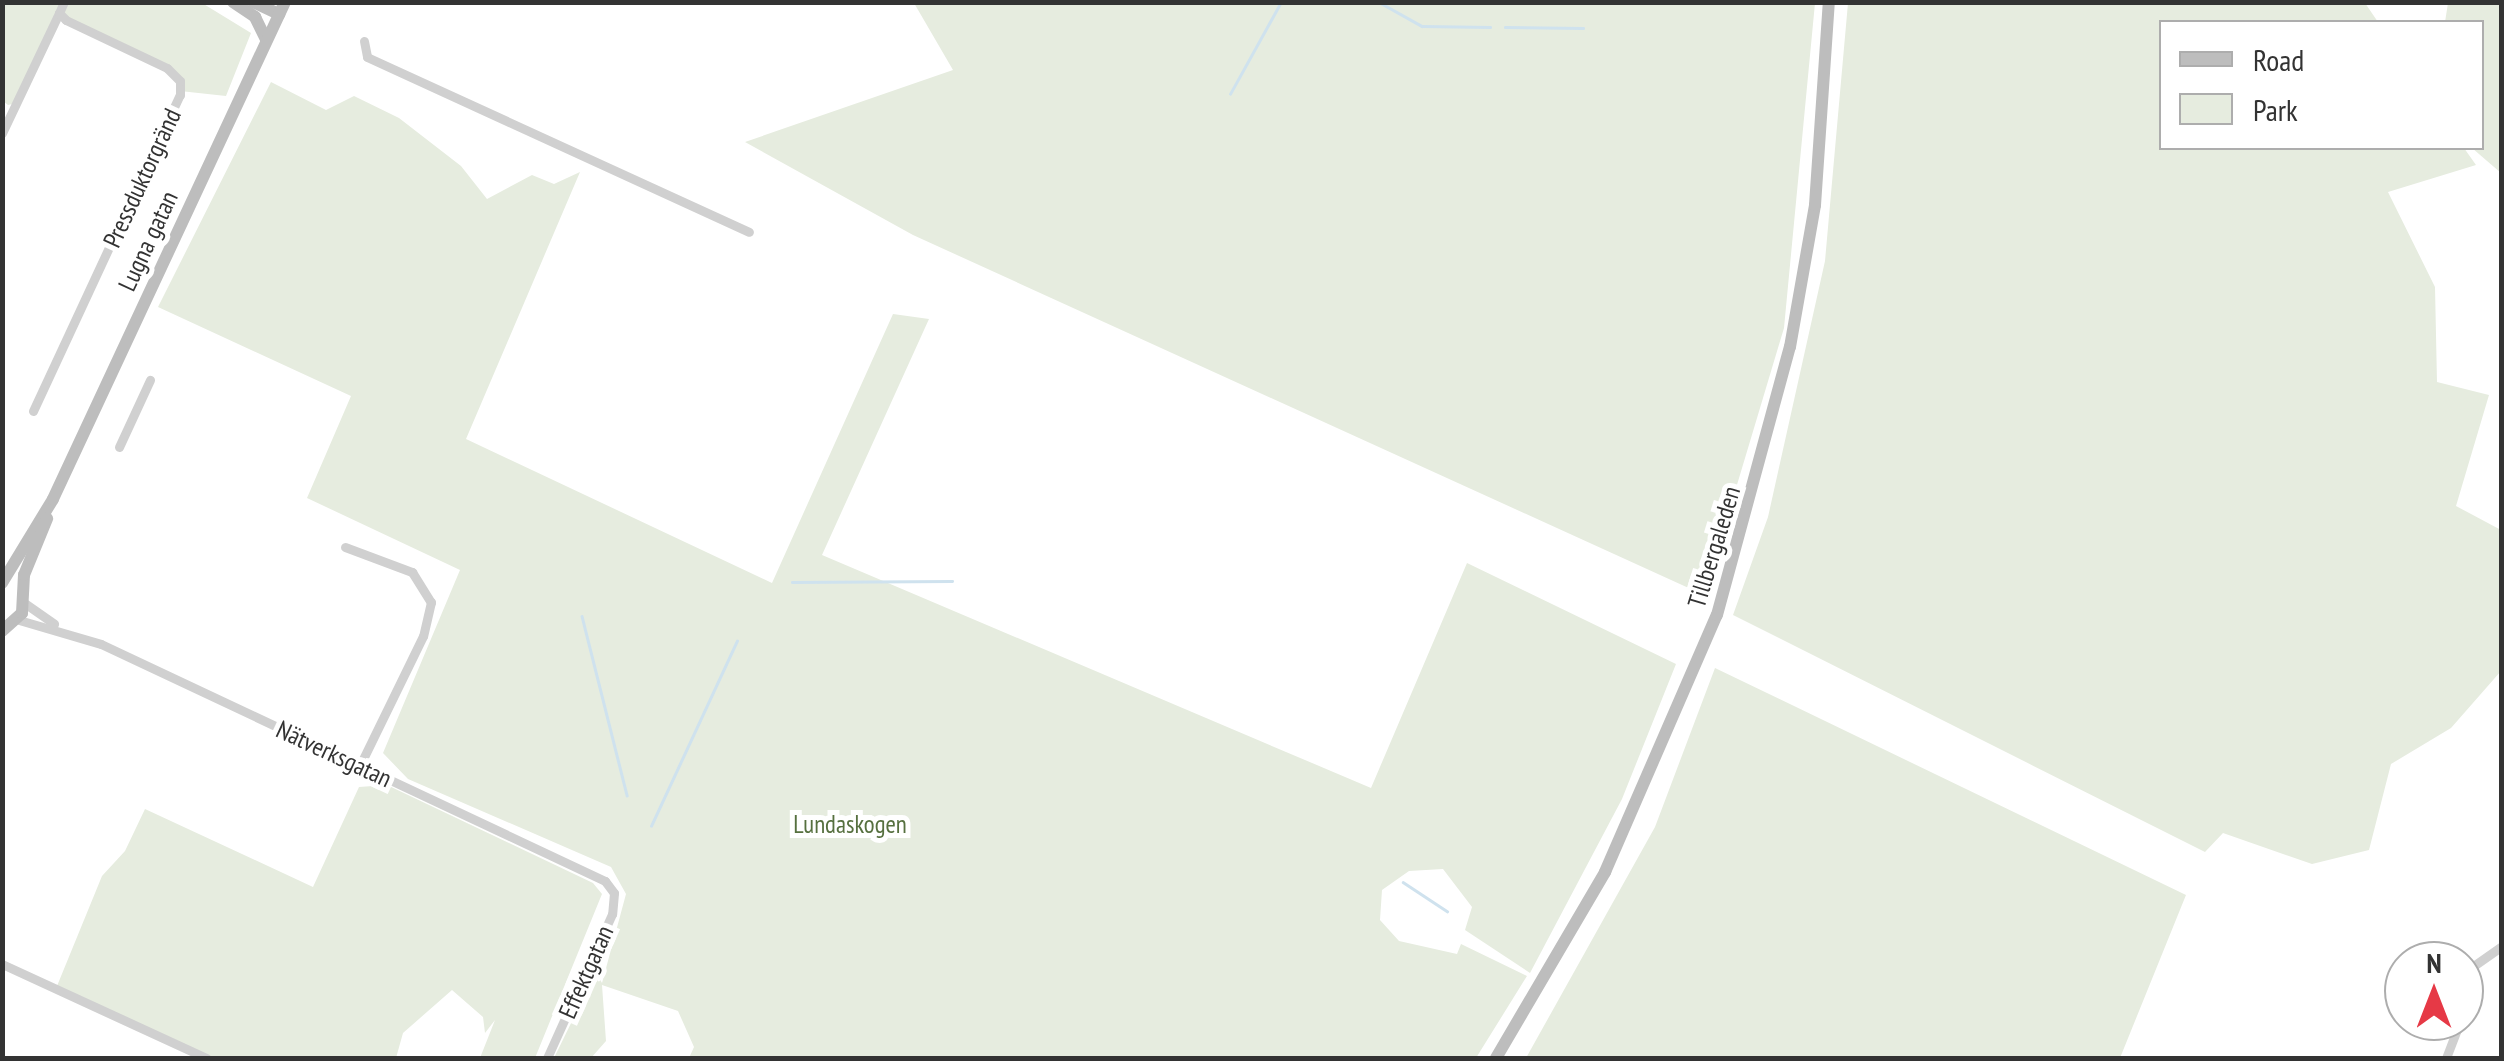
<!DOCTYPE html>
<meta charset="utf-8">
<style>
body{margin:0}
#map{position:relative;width:2504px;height:1061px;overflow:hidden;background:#fff;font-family:"PT Sans Narrow",sans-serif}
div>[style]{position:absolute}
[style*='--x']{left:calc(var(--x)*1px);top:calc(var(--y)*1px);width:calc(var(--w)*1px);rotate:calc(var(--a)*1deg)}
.green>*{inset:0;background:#e6ecdf}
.stream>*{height:2.5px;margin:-1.25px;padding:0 1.25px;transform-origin:1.25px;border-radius:1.25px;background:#cfe2ee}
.street>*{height:9px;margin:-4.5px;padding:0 4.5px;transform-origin:4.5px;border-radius:4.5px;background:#d0d0d0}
.secondary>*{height:12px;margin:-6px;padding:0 6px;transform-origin:6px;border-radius:6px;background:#bdbdbd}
span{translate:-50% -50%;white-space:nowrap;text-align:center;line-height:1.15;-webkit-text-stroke:10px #fff;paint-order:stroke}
.street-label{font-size:25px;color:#333}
.park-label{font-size:25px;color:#56703f}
.frame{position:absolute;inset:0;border:5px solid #333;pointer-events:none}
.legend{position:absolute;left:2159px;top:20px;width:325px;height:130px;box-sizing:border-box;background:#fff;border:2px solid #adadad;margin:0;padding:12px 18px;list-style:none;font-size:30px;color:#333}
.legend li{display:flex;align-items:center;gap:20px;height:50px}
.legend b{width:50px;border:2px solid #adadad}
.north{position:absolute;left:2384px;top:941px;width:100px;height:100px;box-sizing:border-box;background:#fff;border:2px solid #adadad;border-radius:50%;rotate:0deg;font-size:28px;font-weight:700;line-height:40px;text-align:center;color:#333}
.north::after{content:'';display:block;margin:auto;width:35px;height:45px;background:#e63946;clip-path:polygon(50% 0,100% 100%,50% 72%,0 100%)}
</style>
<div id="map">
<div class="green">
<i style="clip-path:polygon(3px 3px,202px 3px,251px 33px,226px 96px,180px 91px,170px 67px,58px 16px,17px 103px,8px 105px,3px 101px)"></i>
<i style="clip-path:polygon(914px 3px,1815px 3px,1784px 328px,1704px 595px,913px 235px,745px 142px,953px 70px)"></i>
<i style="clip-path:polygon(1848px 3px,2365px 3px,2378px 22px,2162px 22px,2162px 148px,2464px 148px,2476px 165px,2388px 192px,2435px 287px,2437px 382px,2489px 395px,2456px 506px,2501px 530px,2501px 671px,2451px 728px,2391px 764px,2369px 850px,2312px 864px,2223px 833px,2205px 852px,1733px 615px,1768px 517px,1825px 261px)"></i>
<i style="clip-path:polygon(2448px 3px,2501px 3px,2501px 173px,2472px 148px,2482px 148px,2482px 22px,2445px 22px)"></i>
<i style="clip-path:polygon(271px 82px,326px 110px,354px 96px,399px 118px,461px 166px,487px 199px,532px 175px,554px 184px,580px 172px,466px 439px,772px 583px,893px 314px,929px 319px,822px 555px,1371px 788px,1467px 563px,1676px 664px,1622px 799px,1530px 973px,1465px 930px,1472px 907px,1443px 869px,1409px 871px,1382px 890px,1380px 920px,1399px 941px,1457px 954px,1461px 944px,1527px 976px,1476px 1058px,689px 1058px,694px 1047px,678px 1011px,602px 985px,606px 1041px,591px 1058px,554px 1058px,596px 972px,602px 983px,626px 894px,611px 867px,408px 779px,383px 753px,460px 570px,307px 498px,351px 396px,158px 307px)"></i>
<i style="clip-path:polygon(1715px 668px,2186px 895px,2120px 1058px,1526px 1058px,1655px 827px)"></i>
<i style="clip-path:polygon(387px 785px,593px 883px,602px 894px,535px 1058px,480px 1058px,495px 1020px,485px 1033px,483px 1017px,452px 990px,403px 1033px,396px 1058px,214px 1058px,57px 986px,102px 876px,125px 851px,145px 809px,313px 887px,359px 787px)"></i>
</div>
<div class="stream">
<i style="--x:1379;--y:2;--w:49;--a:29.2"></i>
<i style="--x:1422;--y:26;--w:68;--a:0.8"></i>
<i style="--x:1505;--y:27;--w:78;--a:0.7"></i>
<i style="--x:1230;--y:94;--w:105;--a:-61"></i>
<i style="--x:792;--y:582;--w:160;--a:-0.4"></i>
<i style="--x:582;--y:616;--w:185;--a:75.9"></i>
<i style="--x:651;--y:826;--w:204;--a:-65.1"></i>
<i style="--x:1403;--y:882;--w:53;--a:33.4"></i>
</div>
<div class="street">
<i style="--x:364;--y:41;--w:16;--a:79"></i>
<i style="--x:367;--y:57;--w:420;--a:24.6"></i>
<i style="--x:2;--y:133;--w:133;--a:-64.6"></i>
<i style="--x:33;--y:411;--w:349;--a:-65.1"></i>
<i style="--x:180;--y:95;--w:14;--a:-90"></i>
<i style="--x:180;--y:81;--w:18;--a:-135"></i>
<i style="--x:167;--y:68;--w:112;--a:-154.6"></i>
<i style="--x:66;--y:20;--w:10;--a:-135"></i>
<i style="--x:59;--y:13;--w:12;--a:-66"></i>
<i style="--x:119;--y:447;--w:74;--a:-65.2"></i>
<i style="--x:345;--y:547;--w:72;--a:20.5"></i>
<i style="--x:412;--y:572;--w:36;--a:58"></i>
<i style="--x:431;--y:602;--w:35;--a:103"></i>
<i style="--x:423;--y:636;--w:144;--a:116"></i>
<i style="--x:23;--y:602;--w:38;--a:35"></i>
<i style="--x:19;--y:620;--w:85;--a:16.3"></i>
<i style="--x:101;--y:644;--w:557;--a:25.18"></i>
<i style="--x:605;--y:881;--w:15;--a:53"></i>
<i style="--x:614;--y:893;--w:21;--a:95"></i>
<i style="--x:612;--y:914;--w:158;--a:114.3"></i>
<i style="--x:2;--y:964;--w:225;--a:24.7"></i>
<i style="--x:2464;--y:982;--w:17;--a:-62"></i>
<i style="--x:2472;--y:967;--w:37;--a:-35"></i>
<i style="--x:2446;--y:1058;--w:40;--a:-69"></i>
</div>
<div class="secondary">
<i style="--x:233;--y:2;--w:27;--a:34"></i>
<i style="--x:255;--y:17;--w:25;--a:64"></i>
<i style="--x:253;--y:2;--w:29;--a:25"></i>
<i style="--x:2;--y:583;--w:98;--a:-58.7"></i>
<i style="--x:53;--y:499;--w:548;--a:-64.98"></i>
<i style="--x:2;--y:631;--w:27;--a:-42"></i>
<i style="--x:22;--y:613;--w:38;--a:-87"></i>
<i style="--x:24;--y:575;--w:61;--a:-67.7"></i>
<i style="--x:1496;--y:1058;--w:216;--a:-59.6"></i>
<i style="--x:1605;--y:872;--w:280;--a:-66.5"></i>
<i style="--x:1717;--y:615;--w:278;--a:-74.8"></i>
<i style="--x:1790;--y:347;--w:144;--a:-80"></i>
<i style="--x:1815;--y:205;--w:203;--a:-86.1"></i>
</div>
<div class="street-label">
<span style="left:142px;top:178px;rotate:-65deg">Pressduktorgränd</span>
<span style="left:148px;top:241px;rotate:-65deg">Lugna gatan</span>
<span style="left:1714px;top:547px;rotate:-73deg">Tillbergaleden</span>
<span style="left:334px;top:754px;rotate:25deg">Nätverksgatan</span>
<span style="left:586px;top:972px;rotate:-66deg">Effektgatan</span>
</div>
<div class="park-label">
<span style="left:850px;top:824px">Lundaskogen</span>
</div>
<div class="frame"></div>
<ul class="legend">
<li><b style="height:12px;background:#bdbdbd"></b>Road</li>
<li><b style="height:28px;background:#e6ecdf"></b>Park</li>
</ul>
<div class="north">N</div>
</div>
